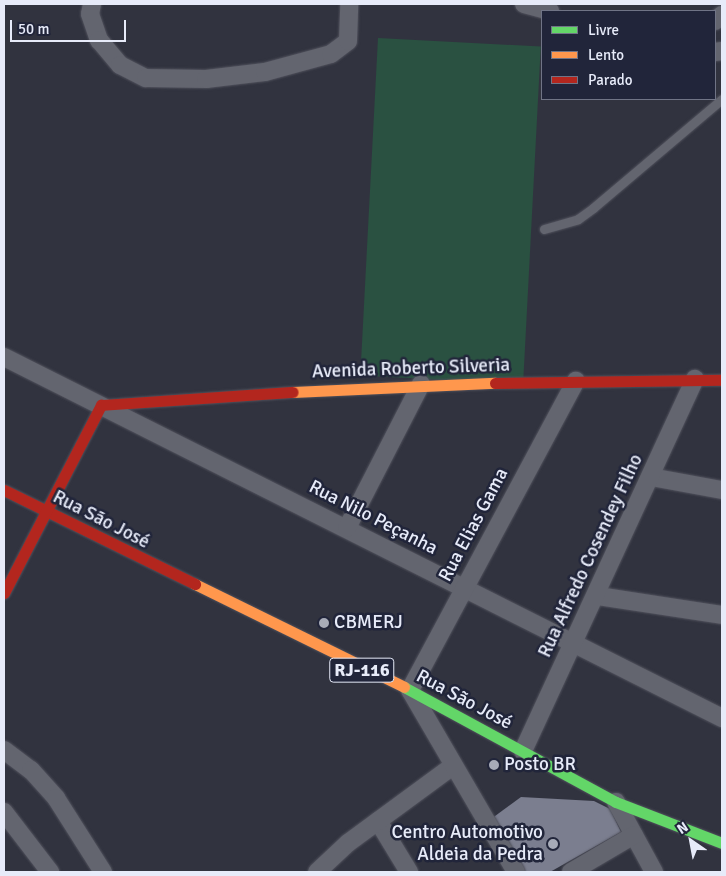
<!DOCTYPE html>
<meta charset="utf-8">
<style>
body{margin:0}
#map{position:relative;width:726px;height:876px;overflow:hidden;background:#31333f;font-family:Signika,sans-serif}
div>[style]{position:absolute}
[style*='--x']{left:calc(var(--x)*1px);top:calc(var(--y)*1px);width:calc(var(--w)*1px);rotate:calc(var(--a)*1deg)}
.green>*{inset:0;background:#2a5141;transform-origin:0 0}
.building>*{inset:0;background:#7b7e8f}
.roads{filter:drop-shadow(0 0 1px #50515c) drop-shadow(0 0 1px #50515c)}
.lane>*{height:9px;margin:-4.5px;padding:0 4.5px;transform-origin:4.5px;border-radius:4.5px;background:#63656f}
.street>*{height:18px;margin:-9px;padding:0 9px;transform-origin:9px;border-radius:9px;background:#63656f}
.fast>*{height:11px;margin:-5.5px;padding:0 5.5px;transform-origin:5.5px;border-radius:5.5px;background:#63d668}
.slow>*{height:11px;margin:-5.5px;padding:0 5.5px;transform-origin:5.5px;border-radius:5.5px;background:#ff974d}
.jam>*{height:11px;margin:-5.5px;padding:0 5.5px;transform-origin:5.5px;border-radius:5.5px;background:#b3261e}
.dots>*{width:14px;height:14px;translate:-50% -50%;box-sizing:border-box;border:2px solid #21253a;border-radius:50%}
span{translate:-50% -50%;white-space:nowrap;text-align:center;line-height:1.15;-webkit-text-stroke:5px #21253a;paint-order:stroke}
.shield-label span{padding:1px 4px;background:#21253a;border:1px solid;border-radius:4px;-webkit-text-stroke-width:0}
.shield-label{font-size:18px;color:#e7ebf9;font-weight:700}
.street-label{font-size:19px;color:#e7ebf9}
.poi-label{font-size:19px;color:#e7ebf9}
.left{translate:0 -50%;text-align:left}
.right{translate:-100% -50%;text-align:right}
.frame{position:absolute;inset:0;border:5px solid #e7ebf9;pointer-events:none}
.legend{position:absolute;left:541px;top:10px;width:175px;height:90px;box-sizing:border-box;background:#21253a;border:1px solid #707486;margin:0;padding:6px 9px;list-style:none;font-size:15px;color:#e7ebf9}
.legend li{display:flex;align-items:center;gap:10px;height:25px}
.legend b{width:25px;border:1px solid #707486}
.north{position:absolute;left:666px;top:816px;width:50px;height:50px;-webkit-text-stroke:4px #21253a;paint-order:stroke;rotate:327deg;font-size:14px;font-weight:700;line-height:20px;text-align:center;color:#e7ebf9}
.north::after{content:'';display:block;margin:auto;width:18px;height:22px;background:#e7ebf9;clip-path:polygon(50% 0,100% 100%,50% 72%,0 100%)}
.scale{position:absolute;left:10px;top:20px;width:116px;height:22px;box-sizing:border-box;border:2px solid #e7ebf9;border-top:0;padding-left:6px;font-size:15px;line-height:18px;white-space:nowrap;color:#e7ebf9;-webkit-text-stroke:4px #21253a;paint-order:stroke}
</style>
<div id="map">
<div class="green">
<i style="left:378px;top:38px;width:163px;height:338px;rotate:3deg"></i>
</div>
<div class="building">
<i style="clip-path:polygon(521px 797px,594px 801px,610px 809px,621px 832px,550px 872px,522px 872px,491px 819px)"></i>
</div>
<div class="roads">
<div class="lane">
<i style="--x:544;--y:229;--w:35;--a:-16"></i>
<i style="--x:578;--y:219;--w:19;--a:-36"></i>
<i style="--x:593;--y:208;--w:169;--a:-40.2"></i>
</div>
<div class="street">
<i style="--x:92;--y:4;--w:10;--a:101"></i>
<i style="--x:90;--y:14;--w:28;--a:71"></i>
<i style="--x:99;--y:40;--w:33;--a:50"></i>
<i style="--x:120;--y:65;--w:29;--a:27"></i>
<i style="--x:146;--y:78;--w:60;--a:1"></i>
<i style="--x:206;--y:79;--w:59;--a:-6.8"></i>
<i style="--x:265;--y:72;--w:68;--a:-15.3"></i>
<i style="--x:331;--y:54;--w:21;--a:-37"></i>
<i style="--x:348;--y:41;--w:37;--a:-88"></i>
<i style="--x:524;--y:4;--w:27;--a:15"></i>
<i style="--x:715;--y:21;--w:9;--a:-41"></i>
<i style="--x:715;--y:52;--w:7;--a:-8"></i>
<i style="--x:4;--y:357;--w:804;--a:26.69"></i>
<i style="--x:651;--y:477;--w:72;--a:10.4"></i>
<i style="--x:347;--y:528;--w:162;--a:-62.8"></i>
<i style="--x:598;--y:596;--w:125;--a:8.7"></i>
<i style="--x:4;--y:750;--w:34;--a:37"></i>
<i style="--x:31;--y:770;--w:38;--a:48"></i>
<i style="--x:56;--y:798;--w:88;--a:57.6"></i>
<i style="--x:523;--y:751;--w:410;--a:-65.2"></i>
<i style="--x:616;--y:802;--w:80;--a:61.5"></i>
<i style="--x:4;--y:812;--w:76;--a:52.5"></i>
<i style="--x:378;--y:821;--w:60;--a:58.7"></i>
<i style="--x:317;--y:872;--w:42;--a:-43.1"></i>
<i style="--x:348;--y:843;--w:130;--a:-36.3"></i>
<i style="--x:516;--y:872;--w:211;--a:-120.2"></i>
<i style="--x:410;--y:690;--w:351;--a:-61.8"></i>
<i style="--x:571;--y:872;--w:73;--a:-30.4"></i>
</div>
<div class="fast">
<i style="--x:404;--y:687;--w:241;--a:28.5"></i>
<i style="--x:616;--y:802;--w:114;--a:21.1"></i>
</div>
<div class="slow">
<i style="--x:293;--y:392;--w:202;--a:-2.6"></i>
<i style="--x:195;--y:584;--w:233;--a:26.2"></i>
</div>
<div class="jam">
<i style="--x:495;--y:383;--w:227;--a:-0.8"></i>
<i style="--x:4;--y:490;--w:213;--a:26.2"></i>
<i style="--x:4;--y:593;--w:212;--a:-62.7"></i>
<i style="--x:101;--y:405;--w:192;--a:-3.9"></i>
</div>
</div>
<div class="dots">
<i style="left:324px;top:623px;background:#a7abb8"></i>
<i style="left:494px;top:765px;background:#a7abb8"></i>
<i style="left:553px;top:844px;background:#a7abb8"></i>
</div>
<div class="shield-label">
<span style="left:362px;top:670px">RJ-116</span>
</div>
<div class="street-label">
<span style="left:411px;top:369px;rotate:-2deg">Avenida Roberto Silveria</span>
<span style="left:373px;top:518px;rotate:27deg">Rua Nilo Peçanha</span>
<span style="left:101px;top:520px;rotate:27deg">Rua São José</span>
<span style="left:474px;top:525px;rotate:-62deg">Rua Elias Gama</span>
<span style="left:591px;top:556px;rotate:-65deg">Rua Alfredo Cosendey Filho</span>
<span style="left:464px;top:700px;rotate:28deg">Rua São José</span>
</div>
<div class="poi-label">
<span class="left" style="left:334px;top:623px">CBMERJ</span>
<span class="left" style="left:504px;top:765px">Posto BR</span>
<span class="right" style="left:543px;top:844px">Centro Automotivo<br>Aldeia da Pedra</span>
</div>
<div class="frame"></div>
<ul class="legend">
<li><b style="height:6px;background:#63d668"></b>Livre</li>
<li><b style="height:6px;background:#ff974d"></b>Lento</li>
<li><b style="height:6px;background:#b3261e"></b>Parado</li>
</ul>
<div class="north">N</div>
<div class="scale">50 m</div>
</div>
